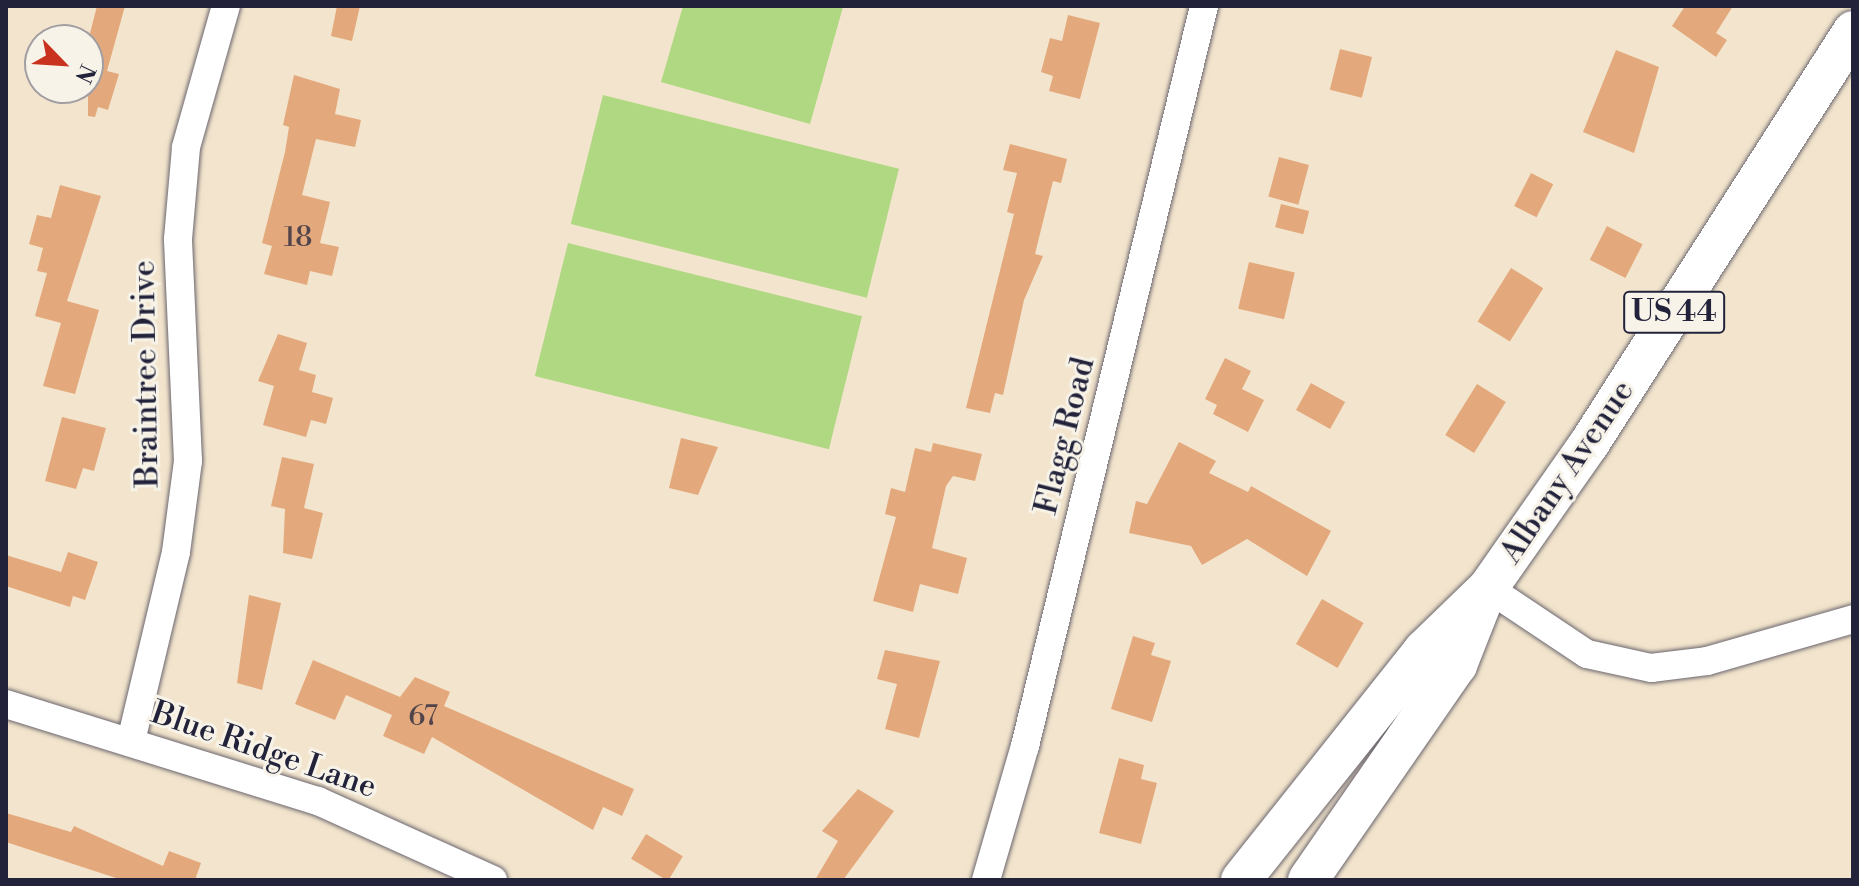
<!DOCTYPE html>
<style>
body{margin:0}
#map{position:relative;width:1859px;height:886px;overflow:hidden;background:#f3e5cd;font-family:"Libre Bodoni",serif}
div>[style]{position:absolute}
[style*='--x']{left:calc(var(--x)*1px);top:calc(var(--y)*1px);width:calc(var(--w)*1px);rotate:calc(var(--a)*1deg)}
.green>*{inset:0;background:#b0d882;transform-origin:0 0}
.building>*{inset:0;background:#e3a97c;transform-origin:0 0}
.roads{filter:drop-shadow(0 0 2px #6b666e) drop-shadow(0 0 2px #6b666e)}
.minor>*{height:28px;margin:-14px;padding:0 14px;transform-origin:14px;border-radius:14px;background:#fff}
.highway>*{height:40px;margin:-20px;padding:0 20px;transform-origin:20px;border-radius:20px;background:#fff}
span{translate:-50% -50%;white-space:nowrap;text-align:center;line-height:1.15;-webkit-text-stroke:6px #f7f3e8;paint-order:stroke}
.number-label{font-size:28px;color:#52444b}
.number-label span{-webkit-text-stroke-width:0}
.shield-label span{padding:2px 6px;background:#f7f3e8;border:2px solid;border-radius:6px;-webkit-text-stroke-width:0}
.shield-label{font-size:30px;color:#22223b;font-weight:700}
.street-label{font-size:32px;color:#22223b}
.frame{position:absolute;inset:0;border:8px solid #22223b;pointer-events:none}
.north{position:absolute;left:24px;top:24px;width:80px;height:80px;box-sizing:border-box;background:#f7f3e8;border:2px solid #a29fa3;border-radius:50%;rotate:115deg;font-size:22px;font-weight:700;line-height:32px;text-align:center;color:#22223b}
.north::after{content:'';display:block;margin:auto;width:28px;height:36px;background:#c8321e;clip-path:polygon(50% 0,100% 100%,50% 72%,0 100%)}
</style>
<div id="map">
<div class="green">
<i style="clip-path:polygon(683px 6px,843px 7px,810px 124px,661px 82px)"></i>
<i style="left:603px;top:95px;width:305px;height:133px;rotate:14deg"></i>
<i style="left:568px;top:243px;width:303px;height:137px;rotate:14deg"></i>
</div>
<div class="building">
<i style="clip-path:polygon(97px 6px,125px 6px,107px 71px,119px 74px,108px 110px,98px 107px,95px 117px,88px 116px,88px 41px)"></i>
<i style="clip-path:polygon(337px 6px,360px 6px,352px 41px,331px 36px)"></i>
<i style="clip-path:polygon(1685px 6px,1733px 6px,1716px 33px,1727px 40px,1716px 57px,1672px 26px)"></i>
<i style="clip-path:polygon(1068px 15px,1100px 23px,1080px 99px,1049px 91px,1053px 76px,1041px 72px,1050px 38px,1062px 41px)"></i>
<i style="left:1340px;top:49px;width:33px;height:42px;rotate:14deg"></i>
<i style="clip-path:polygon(1616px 50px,1659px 67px,1634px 153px,1583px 132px)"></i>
<i style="clip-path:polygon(294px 75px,340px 89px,335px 114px,361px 120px,355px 147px,316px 139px,302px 195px,330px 202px,320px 243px,339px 247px,332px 276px,310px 271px,307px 285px,264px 274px,272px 246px,262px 243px,285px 152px,289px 127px,283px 125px)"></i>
<i style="clip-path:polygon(1010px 144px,1067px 159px,1061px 183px,1053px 181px,1035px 254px,1043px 256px,1024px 300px,1003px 395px,995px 393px,990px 413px,966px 408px,1014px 214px,1007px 212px,1017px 173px,1003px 170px)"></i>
<i style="left:1279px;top:157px;width:31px;height:41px;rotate:15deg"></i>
<i style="left:1531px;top:173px;width:25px;height:37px;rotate:27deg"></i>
<i style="clip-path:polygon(60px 185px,101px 196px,67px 301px,99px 310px,75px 394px,43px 386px,61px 323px,35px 316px,47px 273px,37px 271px,43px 248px,29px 244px,37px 215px,51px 218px)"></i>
<i style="left:1281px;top:204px;width:29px;height:24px;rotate:14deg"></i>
<i style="left:1607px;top:226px;width:40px;height:38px;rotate:27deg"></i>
<i style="left:1249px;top:262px;width:47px;height:48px;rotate:13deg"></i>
<i style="left:1511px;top:268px;width:38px;height:63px;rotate:32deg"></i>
<i style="clip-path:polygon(278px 334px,307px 343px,299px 370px,316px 375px,312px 392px,333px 398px,326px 424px,311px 420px,306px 437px,263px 425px,274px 386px,258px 381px)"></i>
<i style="clip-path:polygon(1225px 358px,1251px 371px,1242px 389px,1264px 400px,1248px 432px,1213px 414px,1217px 405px,1205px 399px)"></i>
<i style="left:1311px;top:383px;width:39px;height:31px;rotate:29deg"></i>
<i style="left:1477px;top:384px;width:34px;height:60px;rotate:32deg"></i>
<i style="clip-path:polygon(62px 417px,106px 428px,94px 471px,83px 468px,76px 489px,45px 481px)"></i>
<i style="clip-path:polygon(681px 438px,718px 447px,698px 495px,669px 488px)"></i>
<i style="clip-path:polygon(1179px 442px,1216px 461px,1209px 473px,1248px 492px,1251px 486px,1331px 531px,1307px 576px,1247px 539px,1202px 565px,1191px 546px,1129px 533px,1136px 501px,1147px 504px)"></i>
<i style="clip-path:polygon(933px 443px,982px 454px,975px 481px,953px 476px,946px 486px,932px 548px,967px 558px,958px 594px,920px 584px,913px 612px,873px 601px,896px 517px,885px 514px,891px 488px,905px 492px,915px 448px,931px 452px)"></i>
<i style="clip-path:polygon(282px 457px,314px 464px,304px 508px,323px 513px,312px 559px,283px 553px,285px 509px,271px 506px)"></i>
<i style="clip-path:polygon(68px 552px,98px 562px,85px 600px,73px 596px,70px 607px,6px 586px,6px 555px,61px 572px)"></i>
<i style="clip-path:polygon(249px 595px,281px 603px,262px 690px,237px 683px)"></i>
<i style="left:1322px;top:599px;width:48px;height:52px;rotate:30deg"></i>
<i style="clip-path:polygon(1133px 636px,1155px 643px,1151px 655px,1171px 661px,1152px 722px,1111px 709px)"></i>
<i style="clip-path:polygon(885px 650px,940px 661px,919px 738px,885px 729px,897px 684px,877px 679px)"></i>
<i style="clip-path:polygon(313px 660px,400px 697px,415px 677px,450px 692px,444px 706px,634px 789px,622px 816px,603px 807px,593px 830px,432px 737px,424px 754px,383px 736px,392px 715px,346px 695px,335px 720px,295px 704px)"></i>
<i style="clip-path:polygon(1119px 758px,1144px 765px,1141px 779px,1157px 783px,1141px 844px,1099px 833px)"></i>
<i style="clip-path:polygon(858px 789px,894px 811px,843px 880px,815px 880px,838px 841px,822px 831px)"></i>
<i style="clip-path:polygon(6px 813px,71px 832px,74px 826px,163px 866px,169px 851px,201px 863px,195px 880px,122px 880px,6px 842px)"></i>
<i style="left:646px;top:834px;width:43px;height:29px;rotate:31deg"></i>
</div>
<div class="roads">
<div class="minor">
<i style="--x:1488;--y:588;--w:119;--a:33.7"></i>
<i style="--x:1587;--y:654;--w:66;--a:12.3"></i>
<i style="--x:1651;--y:668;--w:56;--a:-7.1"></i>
<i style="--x:1707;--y:661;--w:152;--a:-16"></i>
<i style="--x:6;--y:704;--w:327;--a:17.3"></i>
<i style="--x:318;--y:801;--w:192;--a:24.3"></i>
<i style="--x:131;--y:741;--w:194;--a:-76.6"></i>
<i style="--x:176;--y:552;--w:92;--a:-82.5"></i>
<i style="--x:188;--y:461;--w:222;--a:-92.6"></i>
<i style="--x:178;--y:239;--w:92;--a:-85"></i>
<i style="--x:186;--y:147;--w:147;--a:-74.2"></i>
<i style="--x:986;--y:880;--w:140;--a:-73.8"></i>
<i style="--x:1025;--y:746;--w:761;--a:-76.4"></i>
</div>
<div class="highway">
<i style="--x:1241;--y:880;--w:294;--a:-51.5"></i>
<i style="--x:1424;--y:650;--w:89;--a:-44.1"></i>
<i style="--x:1488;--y:588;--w:176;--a:-55"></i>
<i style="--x:1589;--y:444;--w:490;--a:-57.4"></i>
<i style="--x:1308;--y:880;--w:262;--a:-55.3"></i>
<i style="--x:1457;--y:665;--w:71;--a:-68.5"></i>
</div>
</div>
<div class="number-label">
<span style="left:298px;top:238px">18</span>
<span style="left:423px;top:717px">67</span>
</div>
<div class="shield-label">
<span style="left:1674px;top:312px">US 44</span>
</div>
<div class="street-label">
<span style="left:146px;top:374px;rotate:-91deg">Braintree Drive</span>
<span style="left:1065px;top:436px;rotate:-76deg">Flagg Road</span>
<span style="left:1567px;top:472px;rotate:-56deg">Albany Avenue</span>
<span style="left:264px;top:750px;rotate:19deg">Blue Ridge Lane</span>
</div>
<div class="frame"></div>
<div class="north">N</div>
</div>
